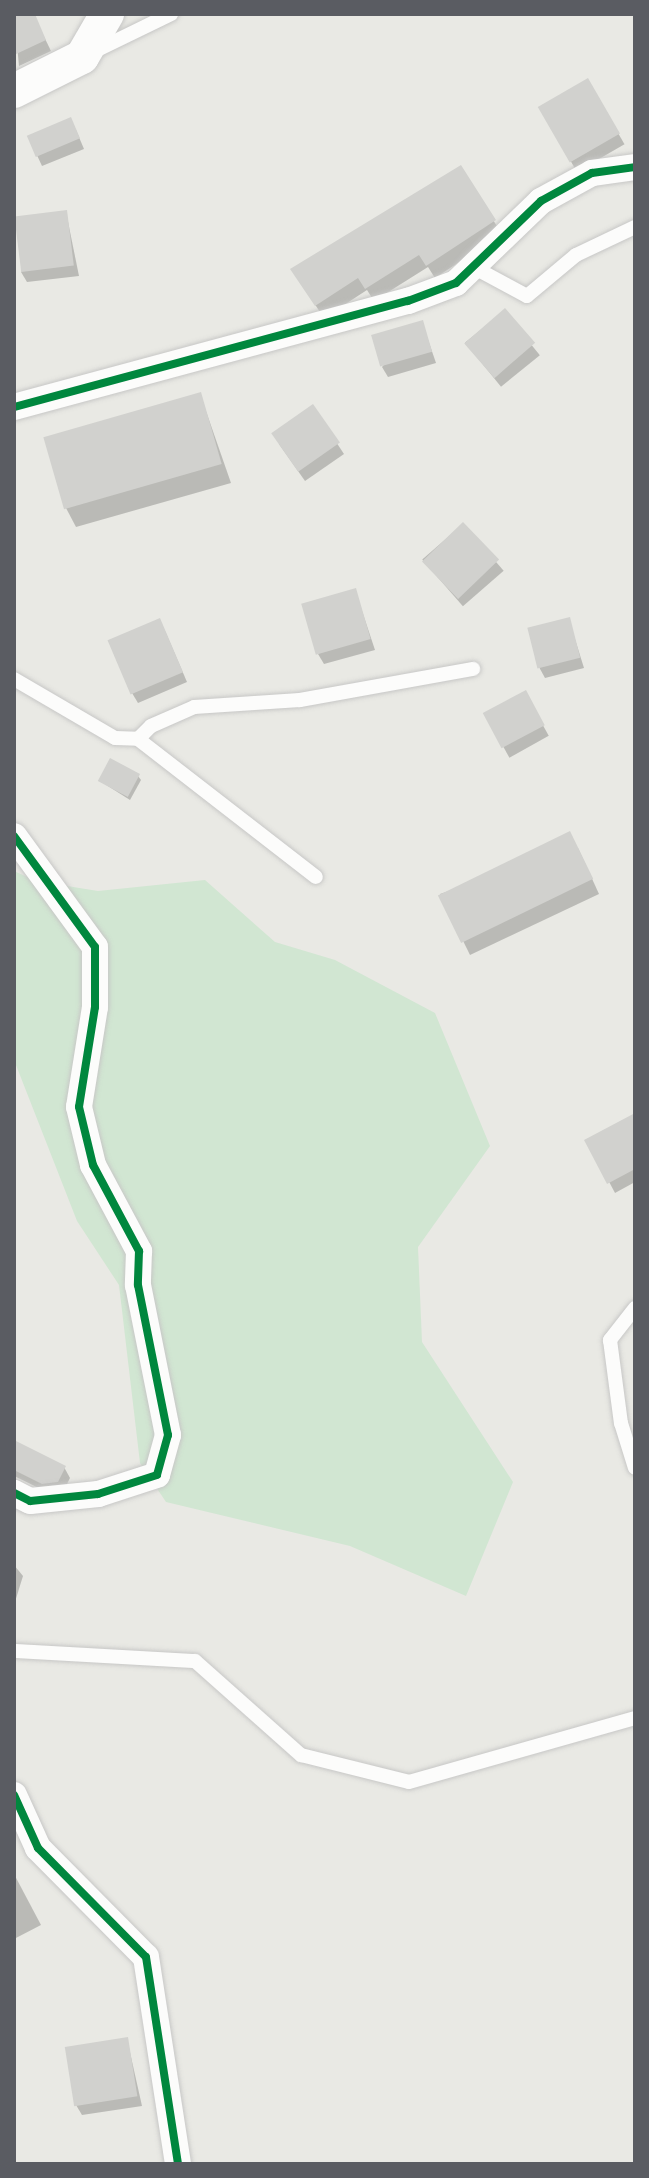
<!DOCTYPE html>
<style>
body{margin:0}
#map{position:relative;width:649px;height:2178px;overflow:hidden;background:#e9e9e4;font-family:"DejaVu Sans",sans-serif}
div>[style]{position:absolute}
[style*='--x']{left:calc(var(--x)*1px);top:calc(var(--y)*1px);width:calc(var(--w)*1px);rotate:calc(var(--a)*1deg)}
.green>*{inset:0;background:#d1e6d2}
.shadow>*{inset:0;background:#0003;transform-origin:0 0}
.building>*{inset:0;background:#d1d1ce;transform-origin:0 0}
.roads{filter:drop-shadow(0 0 2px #c7c7c6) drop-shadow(0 0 2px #c7c7c6)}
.service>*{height:14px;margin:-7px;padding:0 7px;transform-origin:7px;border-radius:7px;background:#fcfcfb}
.minor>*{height:26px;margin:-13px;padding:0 13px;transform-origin:13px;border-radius:13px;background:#fcfcfb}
.tertiary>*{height:34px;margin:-17px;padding:0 17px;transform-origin:17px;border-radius:17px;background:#fcfcfb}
.cycleway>*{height:8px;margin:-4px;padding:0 4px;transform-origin:4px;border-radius:4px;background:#00873e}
span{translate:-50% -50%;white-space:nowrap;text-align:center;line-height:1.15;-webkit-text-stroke:6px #fff;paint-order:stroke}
.frame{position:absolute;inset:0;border:16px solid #5a5c62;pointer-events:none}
</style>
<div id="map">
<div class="green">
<i style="clip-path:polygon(14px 871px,36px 881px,98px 891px,205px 880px,275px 942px,335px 960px,435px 1013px,490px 1146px,418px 1247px,422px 1342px,513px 1482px,466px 1596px,350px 1546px,166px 1502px,140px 1463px,119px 1285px,77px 1221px,14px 1060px)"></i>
</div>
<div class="shadow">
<i style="clip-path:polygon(14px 14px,33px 14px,51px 51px,19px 66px)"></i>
<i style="left:588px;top:81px;width:73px;height:55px;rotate:60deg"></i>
<i style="clip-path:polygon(76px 130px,84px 149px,42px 166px,28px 136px)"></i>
<i style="clip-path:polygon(460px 168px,502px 234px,435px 278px,428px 267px,374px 301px,367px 290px,324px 318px,300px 282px)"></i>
<i style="clip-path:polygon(66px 212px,79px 276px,27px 282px,21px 272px)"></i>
<i style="left:504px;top:311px;width:57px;height:50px;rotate:51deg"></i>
<i style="clip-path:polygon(422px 322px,436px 363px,388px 377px,382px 367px)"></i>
<i style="clip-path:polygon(200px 394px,231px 483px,76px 527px,66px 508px)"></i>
<i style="clip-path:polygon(313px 407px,344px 454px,305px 481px,279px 444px)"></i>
<i style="left:463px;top:524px;width:62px;height:54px;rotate:49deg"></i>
<i style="clip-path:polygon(355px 590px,375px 650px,324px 664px,318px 654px)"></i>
<i style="clip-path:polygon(569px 620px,584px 668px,545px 678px,539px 667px)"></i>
<i style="clip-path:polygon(165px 631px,187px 682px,138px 703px,132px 693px)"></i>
<i style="left:525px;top:693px;width:49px;height:45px;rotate:61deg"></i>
<i style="clip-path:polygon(138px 776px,141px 780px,130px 800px,100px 781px)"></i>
<i style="clip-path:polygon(578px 848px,599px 894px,470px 955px,440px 894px)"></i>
<i style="clip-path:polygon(635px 1115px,635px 1182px,615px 1193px,587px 1140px)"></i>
<i style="clip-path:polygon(14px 1442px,64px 1467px,70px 1478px,63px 1492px,49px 1493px,14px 1476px)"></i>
<i style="clip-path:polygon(14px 1565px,23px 1576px,14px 1605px)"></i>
<i style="clip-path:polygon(14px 1874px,41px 1925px,14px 1939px)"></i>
<i style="clip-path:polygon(127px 2039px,142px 2106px,82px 2115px,76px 2105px)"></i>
</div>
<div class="building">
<i style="clip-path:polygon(14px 14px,35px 14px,46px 40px,14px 55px)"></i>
<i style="left:588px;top:78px;width:64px;height:58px;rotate:60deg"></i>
<i style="left:71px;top:117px;width:23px;height:48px;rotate:67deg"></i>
<i style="clip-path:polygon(461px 165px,496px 220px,426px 266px,419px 255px,365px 289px,358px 278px,315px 306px,290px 269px)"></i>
<i style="left:67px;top:210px;width:56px;height:53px;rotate:83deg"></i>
<i style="left:505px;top:308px;width:46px;height:54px;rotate:49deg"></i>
<i style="left:423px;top:320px;width:33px;height:54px;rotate:74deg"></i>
<i style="left:201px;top:392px;width:75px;height:164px;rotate:74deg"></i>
<i style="left:313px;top:404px;width:47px;height:51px;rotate:55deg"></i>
<i style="left:463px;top:522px;width:52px;height:57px;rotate:46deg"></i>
<i style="left:356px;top:588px;width:53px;height:57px;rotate:74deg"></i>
<i style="left:570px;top:617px;width:42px;height:44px;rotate:76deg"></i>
<i style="left:160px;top:618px;width:59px;height:57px;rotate:67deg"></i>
<i style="left:526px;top:690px;width:40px;height:49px;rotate:62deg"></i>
<i style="left:110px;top:758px;width:34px;height:26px;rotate:28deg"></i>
<i style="left:570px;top:831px;width:53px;height:147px;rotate:64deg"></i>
<i style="clip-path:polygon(635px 1113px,635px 1169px,607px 1184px,584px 1140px)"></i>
<i style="clip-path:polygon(14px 1440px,66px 1466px,58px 1482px,42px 1484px,14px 1470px)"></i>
<i style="left:128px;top:2037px;width:60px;height:64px;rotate:81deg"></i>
</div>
<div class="roads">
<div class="service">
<i style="--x:93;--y:52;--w:87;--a:-26"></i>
<i style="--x:475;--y:268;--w:59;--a:28.3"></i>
<i style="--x:527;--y:296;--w:64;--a:-39.9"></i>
<i style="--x:576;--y:255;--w:65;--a:-25.4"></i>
<i style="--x:14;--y:679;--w:117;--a:30.3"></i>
<i style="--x:115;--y:738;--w:23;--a:2"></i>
<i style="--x:138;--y:739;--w:225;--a:37.8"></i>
<i style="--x:138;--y:739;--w:18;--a:-45"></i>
<i style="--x:151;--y:726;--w:47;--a:-23.8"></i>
<i style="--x:194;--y:707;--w:106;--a:-3.8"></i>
<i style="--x:300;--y:700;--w:176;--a:-10.2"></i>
<i style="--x:635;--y:1308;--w:41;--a:128"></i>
<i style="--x:610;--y:1340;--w:84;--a:82.5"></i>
<i style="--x:621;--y:1423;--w:47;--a:72.7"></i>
<i style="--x:14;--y:1651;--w:181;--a:3.2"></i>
<i style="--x:195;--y:1661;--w:142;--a:41.6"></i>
<i style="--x:301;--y:1755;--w:111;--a:14"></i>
<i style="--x:409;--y:1782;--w:235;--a:-15.8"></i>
</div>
<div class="minor">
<i style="--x:14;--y:407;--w:408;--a:-15.1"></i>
<i style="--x:408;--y:301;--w:51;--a:-20.6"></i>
<i style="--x:456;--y:283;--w:118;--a:-44"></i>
<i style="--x:541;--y:201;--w:58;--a:-28.8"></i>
<i style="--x:592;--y:173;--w:43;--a:-7.9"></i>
<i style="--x:14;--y:836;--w:137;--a:53.9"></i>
<i style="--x:95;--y:947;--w:60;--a:90"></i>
<i style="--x:95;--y:1007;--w:101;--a:99.1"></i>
<i style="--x:79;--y:1107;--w:60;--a:76.4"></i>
<i style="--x:93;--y:1165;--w:98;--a:61.9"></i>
<i style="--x:139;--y:1251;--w:34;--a:92"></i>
<i style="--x:138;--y:1285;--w:153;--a:78.7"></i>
<i style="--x:168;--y:1435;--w:41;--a:105.4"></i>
<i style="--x:157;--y:1475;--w:62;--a:162.1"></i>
<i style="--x:98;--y:1494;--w:68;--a:174.1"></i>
<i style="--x:30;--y:1501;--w:18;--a:-153"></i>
<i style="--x:14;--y:1795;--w:58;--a:65.6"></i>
<i style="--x:38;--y:1848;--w:153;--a:45.3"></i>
<i style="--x:146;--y:1957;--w:209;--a:81.2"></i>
</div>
<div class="tertiary">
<i style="--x:14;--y:91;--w:76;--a:-26.6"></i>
<i style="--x:82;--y:57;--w:50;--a:-59.8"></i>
</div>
</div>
<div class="cycleway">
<i style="--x:14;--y:407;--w:408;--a:-15.1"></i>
<i style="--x:408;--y:301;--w:51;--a:-20.6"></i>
<i style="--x:456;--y:283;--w:118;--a:-44"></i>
<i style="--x:541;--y:201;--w:58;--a:-28.8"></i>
<i style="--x:592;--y:173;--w:43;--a:-7.9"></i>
<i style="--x:14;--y:836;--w:137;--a:53.9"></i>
<i style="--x:95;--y:947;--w:60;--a:90"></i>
<i style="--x:95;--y:1007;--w:101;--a:99.1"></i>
<i style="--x:79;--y:1107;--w:60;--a:76.4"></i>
<i style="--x:93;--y:1165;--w:98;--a:61.9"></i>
<i style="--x:139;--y:1251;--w:34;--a:92"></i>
<i style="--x:138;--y:1285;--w:153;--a:78.7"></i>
<i style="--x:168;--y:1435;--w:41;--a:105.4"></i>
<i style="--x:157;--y:1475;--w:62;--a:162.1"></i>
<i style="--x:98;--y:1494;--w:68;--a:174.1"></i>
<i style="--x:30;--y:1501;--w:18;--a:-153"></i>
<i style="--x:14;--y:1795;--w:58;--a:65.6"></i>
<i style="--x:38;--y:1848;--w:153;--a:45.3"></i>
<i style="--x:146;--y:1957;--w:209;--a:81.2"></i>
</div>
<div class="frame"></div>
</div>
